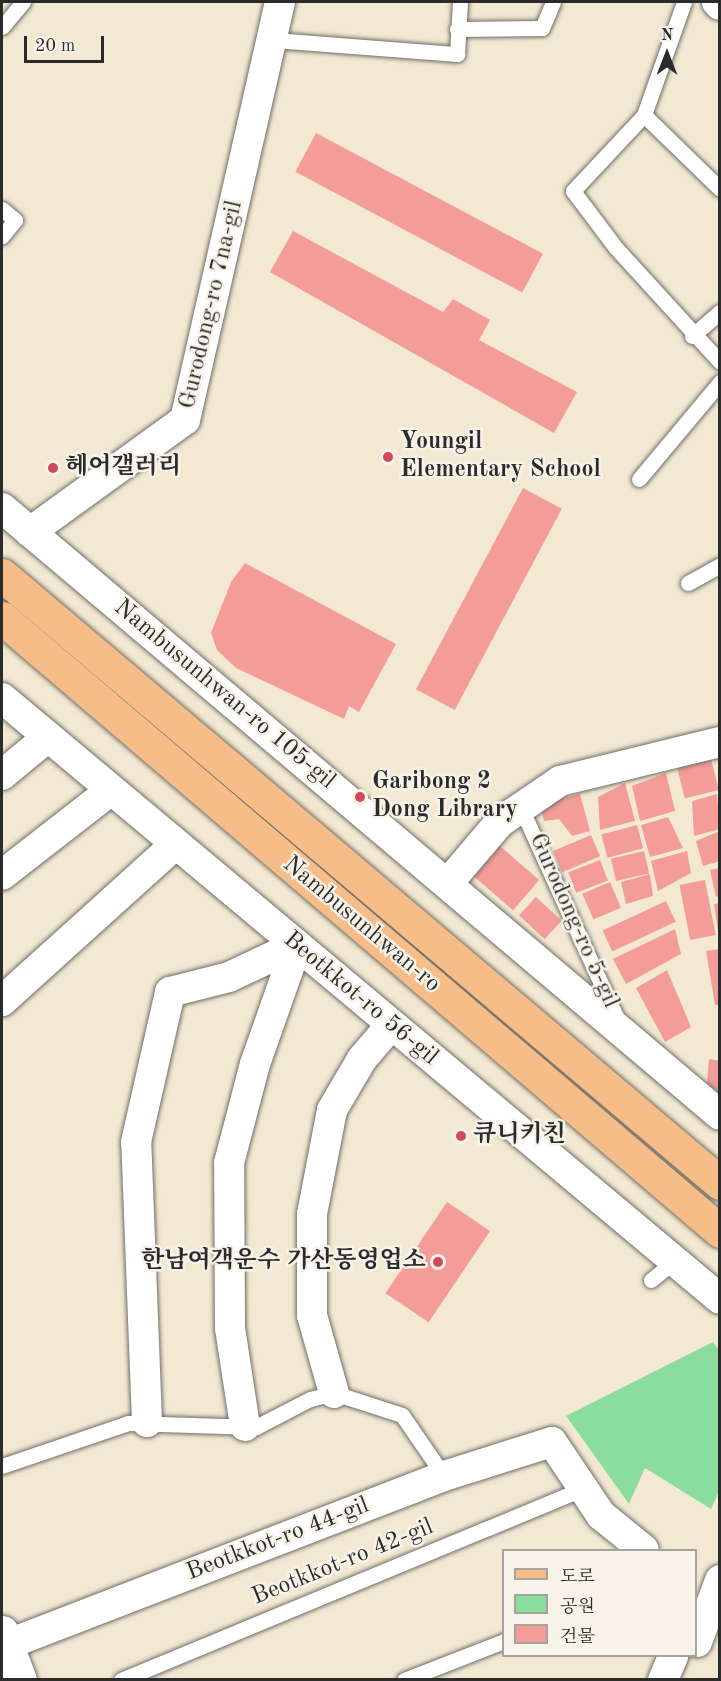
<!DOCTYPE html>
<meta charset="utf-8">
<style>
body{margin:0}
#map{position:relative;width:721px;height:1681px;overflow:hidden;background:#f3e9d3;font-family:"Old Standard TT","Noto Serif KR",serif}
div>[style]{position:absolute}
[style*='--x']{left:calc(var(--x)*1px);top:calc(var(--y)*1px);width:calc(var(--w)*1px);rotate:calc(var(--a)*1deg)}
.green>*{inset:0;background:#8bdd9e}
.building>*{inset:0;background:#f49d98;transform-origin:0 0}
.roads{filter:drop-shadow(0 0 2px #716e66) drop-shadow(0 0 2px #716e66)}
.service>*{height:15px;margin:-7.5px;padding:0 7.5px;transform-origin:7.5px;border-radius:7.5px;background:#fff}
.minor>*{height:30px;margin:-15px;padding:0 15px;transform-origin:15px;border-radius:15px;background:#fff}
.tertiary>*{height:33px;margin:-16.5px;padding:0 16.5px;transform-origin:16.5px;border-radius:16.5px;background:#fff}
.primary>*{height:33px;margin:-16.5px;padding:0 16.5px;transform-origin:16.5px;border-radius:16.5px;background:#f7bd88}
.dots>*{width:16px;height:16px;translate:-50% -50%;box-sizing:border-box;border:3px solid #f7f3e8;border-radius:50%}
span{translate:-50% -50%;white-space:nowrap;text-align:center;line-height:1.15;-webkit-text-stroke:5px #f7f3e8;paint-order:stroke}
.street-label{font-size:24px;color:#2b2b2b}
.poi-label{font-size:24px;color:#2b2b2b;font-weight:700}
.left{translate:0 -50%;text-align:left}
.right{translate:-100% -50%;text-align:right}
.frame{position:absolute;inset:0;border:3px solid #2b2b2b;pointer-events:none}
.legend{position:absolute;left:502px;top:1549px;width:195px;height:108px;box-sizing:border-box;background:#f7f3e8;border:2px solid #a5a39c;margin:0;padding:8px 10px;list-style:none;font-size:18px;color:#2b2b2b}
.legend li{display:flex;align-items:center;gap:12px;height:30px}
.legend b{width:30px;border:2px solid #a5a39c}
.north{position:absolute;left:637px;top:24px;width:60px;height:60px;-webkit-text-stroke:4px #f7f3e8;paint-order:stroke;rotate:0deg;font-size:16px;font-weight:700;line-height:24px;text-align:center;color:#2b2b2b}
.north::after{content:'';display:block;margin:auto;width:21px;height:27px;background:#2b2b2b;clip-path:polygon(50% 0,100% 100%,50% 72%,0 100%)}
.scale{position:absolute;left:24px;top:36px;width:80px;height:27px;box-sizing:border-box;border:3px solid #2b2b2b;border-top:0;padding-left:8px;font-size:18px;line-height:21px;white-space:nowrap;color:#2b2b2b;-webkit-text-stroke:4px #f7f3e8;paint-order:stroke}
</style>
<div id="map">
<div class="green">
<i style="clip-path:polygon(713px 1342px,720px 1351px,720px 1489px,711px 1509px,645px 1468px,629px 1504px,566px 1416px)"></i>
</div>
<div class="building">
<i style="left:316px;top:133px;width:257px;height:44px;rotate:28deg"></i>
<i style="clip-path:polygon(293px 231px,443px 312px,453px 299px,490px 320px,479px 340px,577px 392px,554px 433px,270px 272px)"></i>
<i style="left:523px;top:488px;width:44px;height:228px;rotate:28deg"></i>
<i style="clip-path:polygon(245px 563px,396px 644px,359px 712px,349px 706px,344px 719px,236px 668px,217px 650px,211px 633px,231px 582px)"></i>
<i style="left:711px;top:759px;width:32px;height:35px;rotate:76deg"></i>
<i style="clip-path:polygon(666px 773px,675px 811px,640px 821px,632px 786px)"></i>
<i style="clip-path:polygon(625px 783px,635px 821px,600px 830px,598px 797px)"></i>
<i style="clip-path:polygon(580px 794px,590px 831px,572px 836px,559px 819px,544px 821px,540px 804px)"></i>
<i style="clip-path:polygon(717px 794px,720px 829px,694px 836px,692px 801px)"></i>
<i style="clip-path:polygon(668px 817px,683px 848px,650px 857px,641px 825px)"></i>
<i style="left:637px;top:825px;width:24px;height:37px;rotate:75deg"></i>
<i style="clip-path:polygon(720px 831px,720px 861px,703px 866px,696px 841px)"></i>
<i style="left:591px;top:835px;width:23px;height:41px;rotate:67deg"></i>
<i style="left:500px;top:846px;width:52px;height:40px;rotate:41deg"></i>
<i style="left:644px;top:851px;width:23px;height:34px;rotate:77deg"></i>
<i style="clip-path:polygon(687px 851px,691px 873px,658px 891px,651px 861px)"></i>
<i style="left:600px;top:860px;width:22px;height:34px;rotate:69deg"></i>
<i style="clip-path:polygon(720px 868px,720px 896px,716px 897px,710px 870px)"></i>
<i style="clip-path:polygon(650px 874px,653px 896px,626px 904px,621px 882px)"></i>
<i style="left:705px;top:880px;width:56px;height:26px;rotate:79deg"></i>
<i style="left:610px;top:882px;width:28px;height:30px;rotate:67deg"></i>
<i style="left:536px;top:897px;width:35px;height:25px;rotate:43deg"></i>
<i style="left:666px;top:901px;width:23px;height:70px;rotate:65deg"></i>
<i style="clip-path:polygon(720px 903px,720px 931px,718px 931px,714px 904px)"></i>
<i style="clip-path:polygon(675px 929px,681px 954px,626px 984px,613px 959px)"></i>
<i style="clip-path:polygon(720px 949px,720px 1005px,715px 1005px,706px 951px)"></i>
<i style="clip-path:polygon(667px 970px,691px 1027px,665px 1042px,636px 988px)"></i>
<i style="clip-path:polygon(709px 1059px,720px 1061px,720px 1094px,707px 1083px)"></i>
<i style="left:447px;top:1202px;width:52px;height:110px;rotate:34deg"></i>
</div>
<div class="roads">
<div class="service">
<i style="--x:684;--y:2;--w:120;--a:109.5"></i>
<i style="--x:644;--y:115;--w:104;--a:133.1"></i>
<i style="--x:573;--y:191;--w:71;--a:53"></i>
<i style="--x:616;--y:248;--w:154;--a:47.6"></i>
<i style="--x:2;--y:27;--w:33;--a:-50"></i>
<i style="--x:457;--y:29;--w:85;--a:-0.7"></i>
<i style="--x:542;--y:28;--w:28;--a:-67"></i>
<i style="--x:274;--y:40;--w:184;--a:4.4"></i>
<i style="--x:457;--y:54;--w:52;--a:-86.7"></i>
<i style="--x:644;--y:115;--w:106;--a:44.2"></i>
<i style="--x:2;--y:209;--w:17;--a:40"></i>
<i style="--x:15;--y:220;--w:21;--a:129"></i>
<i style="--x:692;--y:336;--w:37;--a:-41"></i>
<i style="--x:639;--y:479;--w:126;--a:-50.1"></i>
<i style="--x:688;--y:583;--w:37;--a:-29"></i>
<i style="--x:521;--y:808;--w:234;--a:65.5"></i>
<i style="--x:651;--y:1280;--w:27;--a:-39"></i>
<i style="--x:2;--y:1466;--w:133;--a:-18.8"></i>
<i style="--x:128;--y:1423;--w:128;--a:1.8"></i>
<i style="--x:256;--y:1427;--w:61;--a:-27.4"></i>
<i style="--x:310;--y:1399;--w:25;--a:-14"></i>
<i style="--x:334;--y:1393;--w:71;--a:17.9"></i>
<i style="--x:402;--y:1415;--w:74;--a:55.5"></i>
<i style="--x:121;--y:1680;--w:499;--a:-22.5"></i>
<i style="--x:404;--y:1680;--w:107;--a:-21.3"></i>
</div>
<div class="minor">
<i style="--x:717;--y:2;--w:4;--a:45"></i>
<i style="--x:2;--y:508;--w:940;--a:40.21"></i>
<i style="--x:30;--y:532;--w:191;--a:-35.9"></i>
<i style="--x:185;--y:420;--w:429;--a:-77.2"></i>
<i style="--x:2;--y:698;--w:936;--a:39.93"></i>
<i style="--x:2;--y:775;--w:60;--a:-39.6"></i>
<i style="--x:2;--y:875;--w:138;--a:-37.9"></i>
<i style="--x:448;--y:883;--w:80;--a:-49.6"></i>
<i style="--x:500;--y:822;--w:73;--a:-34.3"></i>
<i style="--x:560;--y:781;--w:165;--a:-13.7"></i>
<i style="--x:2;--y:1001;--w:234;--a:-42.1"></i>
<i style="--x:334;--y:1393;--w:81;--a:-105.8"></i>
<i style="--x:312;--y:1315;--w:101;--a:-90"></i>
<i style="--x:312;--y:1214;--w:106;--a:-79.1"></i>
<i style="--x:332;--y:1110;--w:59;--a:-59.5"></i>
<i style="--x:362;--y:1059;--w:45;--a:-49.5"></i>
<i style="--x:147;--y:1422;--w:280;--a:-92.2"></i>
<i style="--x:136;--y:1142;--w:154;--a:-77.2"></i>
<i style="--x:170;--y:992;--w:61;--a:-14.3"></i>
<i style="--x:229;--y:977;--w:75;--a:-25.2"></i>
<i style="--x:245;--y:1426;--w:99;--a:-98.7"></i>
<i style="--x:230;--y:1328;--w:165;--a:-90.3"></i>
<i style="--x:229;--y:1163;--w:102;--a:-75.3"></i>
<i style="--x:255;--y:1064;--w:126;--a:-70.6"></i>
<i style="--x:697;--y:1642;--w:66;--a:-69.6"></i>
<i style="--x:6;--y:1645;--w:469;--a:-21.1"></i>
<i style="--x:444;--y:1476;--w:113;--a:-17.5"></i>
<i style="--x:552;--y:1442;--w:88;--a:56.1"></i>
<i style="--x:601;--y:1515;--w:55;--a:39.1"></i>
<i style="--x:663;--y:1680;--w:26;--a:-67"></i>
</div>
<div class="tertiary">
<i style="--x:2;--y:1632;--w:51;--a:69.4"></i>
</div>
<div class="primary">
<i style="--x:2;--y:575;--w:941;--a:40.26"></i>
<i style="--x:2;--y:618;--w:944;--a:40.49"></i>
</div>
</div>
<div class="dots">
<i style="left:388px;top:457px;background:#d1495b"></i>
<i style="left:53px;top:468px;background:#d1495b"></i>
<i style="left:360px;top:797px;background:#d1495b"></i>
<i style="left:461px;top:1136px;background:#d1495b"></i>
<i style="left:438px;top:1262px;background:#d1495b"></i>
</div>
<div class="street-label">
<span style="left:212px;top:305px;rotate:-77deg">Gurodong-ro 7na-gil</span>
<span style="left:224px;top:695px;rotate:40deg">Nambusunhwan-ro 105-gil</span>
<span style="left:573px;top:921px;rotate:66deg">Gurodong-ro 5-gil</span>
<span style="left:361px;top:925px;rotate:40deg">Nambusunhwan-ro</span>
<span style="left:360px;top:999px;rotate:40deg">Beotkkot-ro 56-gil</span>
<span style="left:278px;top:1540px;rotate:-21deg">Beotkkot-ro 44-gil</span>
<span style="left:343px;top:1563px;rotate:-22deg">Beotkkot-ro 42-gil</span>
</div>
<div class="poi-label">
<span class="left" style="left:400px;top:457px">Youngil<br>Elementary School</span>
<span class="left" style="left:65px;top:468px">헤어갤러리</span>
<span class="left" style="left:372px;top:797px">Garibong 2<br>Dong Library</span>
<span class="left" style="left:473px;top:1136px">큐니키친</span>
<span class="right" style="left:426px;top:1262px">한남여객운수 가산동영업소</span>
</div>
<div class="frame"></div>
<ul class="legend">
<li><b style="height:8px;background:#f7bd88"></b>도로</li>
<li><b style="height:16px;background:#8bdd9e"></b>공원</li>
<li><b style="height:16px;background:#f49d98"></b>건물</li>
</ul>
<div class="north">N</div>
<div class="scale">20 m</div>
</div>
